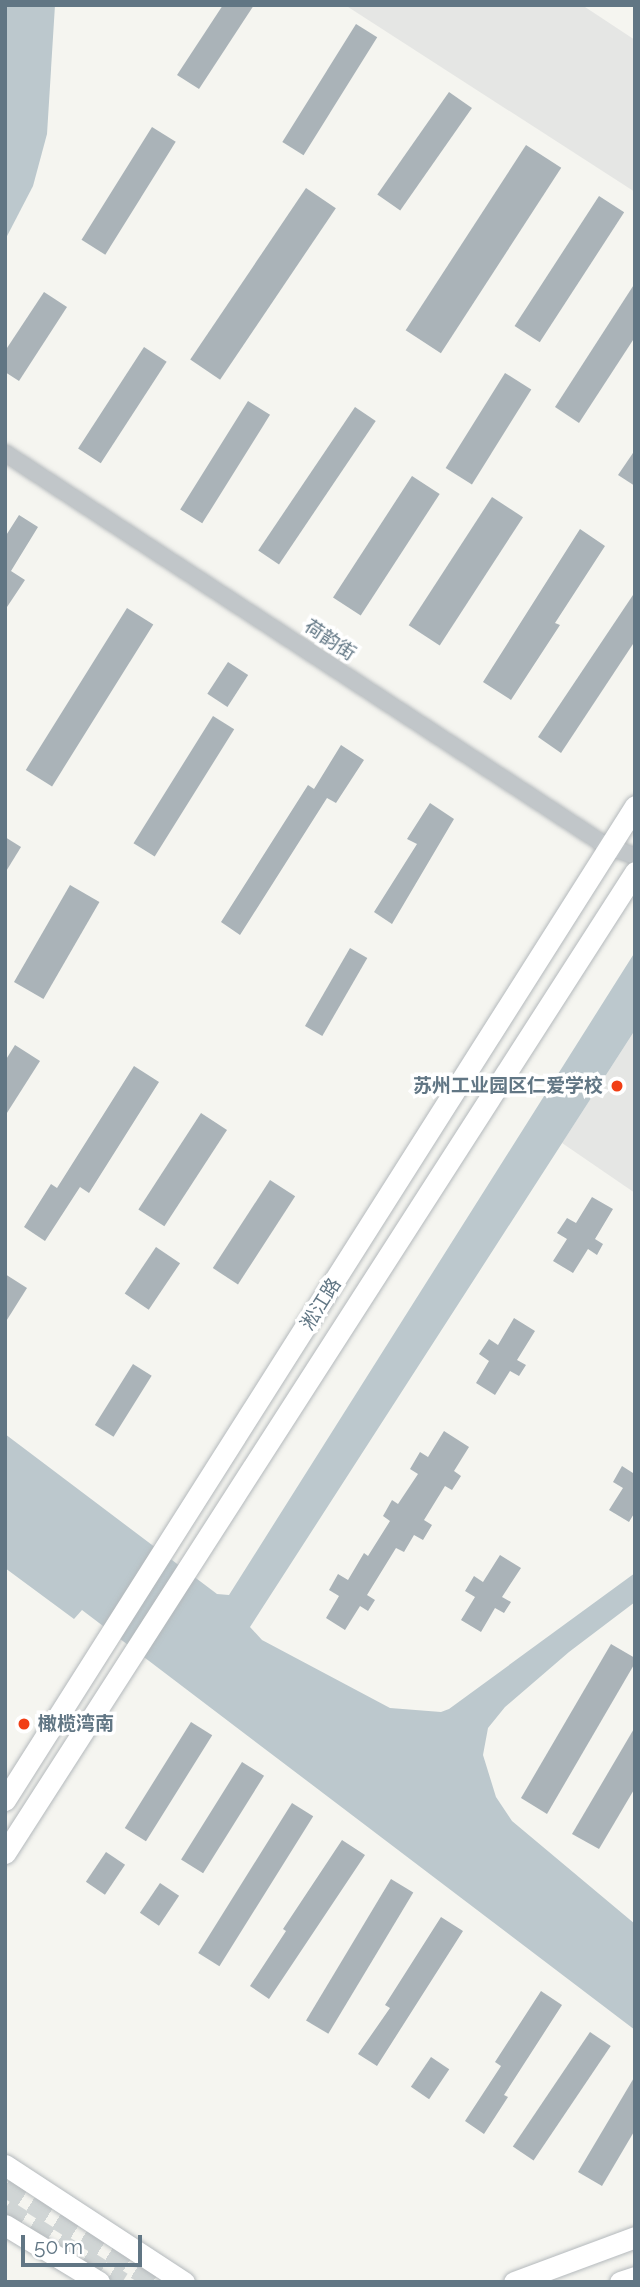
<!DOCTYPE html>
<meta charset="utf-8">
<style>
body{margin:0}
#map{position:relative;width:640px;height:2287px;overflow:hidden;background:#f5f5f0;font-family:Raleway,"Noto Sans SC",sans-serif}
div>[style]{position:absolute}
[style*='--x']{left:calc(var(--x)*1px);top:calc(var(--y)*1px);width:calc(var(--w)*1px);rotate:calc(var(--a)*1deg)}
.built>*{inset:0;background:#e5e6e4}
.water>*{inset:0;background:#bcc8cd}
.building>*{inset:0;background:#aab3b8;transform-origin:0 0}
.major-tunnel>*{height:21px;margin-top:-10.5px;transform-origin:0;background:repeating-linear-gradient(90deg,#d0d5d5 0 21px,transparent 0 31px)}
.roads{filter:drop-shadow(0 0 2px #b4b9bc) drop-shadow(0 0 2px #b4b9bc)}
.minor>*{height:16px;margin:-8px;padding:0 8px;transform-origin:8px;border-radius:8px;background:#c1c6c9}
.major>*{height:21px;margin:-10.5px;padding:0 10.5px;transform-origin:10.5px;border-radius:10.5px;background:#fff}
.dots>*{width:19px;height:19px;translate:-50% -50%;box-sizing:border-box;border:4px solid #fff;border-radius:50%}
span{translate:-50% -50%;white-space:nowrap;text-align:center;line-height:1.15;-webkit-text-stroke:7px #fff;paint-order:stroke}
.street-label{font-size:19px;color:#617684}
.poi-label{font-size:19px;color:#617684;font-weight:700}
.right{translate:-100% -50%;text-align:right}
.left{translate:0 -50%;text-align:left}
.frame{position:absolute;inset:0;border:7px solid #617684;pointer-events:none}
.scale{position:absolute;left:21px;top:2235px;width:121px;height:32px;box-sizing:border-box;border:4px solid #617684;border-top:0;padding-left:9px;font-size:21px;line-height:24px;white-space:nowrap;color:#617684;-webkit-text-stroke:5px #fff;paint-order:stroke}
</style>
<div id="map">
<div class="built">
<i style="clip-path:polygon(345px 5px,582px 5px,635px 40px,635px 192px)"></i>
<i style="clip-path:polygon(635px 1030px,635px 1193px,562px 1143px)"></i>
</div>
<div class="water">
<i style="clip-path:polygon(5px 5px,55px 5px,47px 134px,33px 186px,5px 240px)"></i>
<i style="clip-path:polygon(635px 952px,635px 1030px,250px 1627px,262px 1640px,390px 1708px,441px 1712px,449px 1709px,635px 1573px,635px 1602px,569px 1652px,505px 1707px,488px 1728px,483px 1755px,496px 1797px,512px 1821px,635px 1924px,635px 2030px,82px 1610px,74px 1619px,5px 1568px,5px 1434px,217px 1594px,229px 1595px)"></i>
</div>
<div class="building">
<i style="clip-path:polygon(223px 5px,254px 5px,199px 89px,177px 75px)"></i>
<i style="left:356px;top:24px;width:25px;height:139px;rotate:32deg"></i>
<i style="left:449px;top:92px;width:28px;height:125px;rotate:35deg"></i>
<i style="left:152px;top:127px;width:28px;height:133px;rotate:32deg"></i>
<i style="left:526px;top:145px;width:42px;height:221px;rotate:33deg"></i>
<i style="left:306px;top:188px;width:36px;height:207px;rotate:34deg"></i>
<i style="left:599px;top:196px;width:30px;height:155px;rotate:33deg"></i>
<i style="clip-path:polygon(635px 283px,635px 337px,579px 423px,555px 407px)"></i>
<i style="clip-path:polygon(44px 292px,67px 307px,19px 381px,5px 372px,5px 351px)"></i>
<i style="left:144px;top:347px;width:27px;height:121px;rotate:33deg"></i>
<i style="left:505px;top:373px;width:31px;height:112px;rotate:32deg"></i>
<i style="left:248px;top:401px;width:26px;height:128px;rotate:32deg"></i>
<i style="left:355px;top:407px;width:25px;height:173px;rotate:34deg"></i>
<i style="clip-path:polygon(635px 450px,635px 486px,618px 475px)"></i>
<i style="left:412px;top:476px;width:33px;height:145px;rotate:33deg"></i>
<i style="left:492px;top:497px;width:37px;height:153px;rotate:33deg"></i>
<i style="clip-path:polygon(19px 515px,38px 527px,11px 571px,25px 580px,5px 610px,5px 537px)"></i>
<i style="clip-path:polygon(580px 529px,605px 546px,555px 623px,560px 625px,511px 700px,483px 682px)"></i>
<i style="clip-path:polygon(635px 592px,635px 641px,561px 753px,538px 737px)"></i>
<i style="left:127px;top:608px;width:31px;height:191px;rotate:32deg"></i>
<i style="left:228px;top:662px;width:24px;height:38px;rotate:33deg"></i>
<i style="left:213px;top:716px;width:25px;height:150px;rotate:32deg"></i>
<i style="clip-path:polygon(341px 745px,364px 760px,336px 803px,327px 798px,240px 935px,221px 922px,308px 785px,314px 789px)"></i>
<i style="clip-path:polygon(430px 803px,454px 819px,392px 924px,374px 912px,417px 844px,407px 839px)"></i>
<i style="clip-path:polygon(5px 837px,21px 847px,5px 873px)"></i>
<i style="left:70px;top:885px;width:34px;height:112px;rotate:30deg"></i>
<i style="left:350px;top:948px;width:20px;height:90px;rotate:30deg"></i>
<i style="clip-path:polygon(15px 1045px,40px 1061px,5px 1116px,5px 1061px)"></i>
<i style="clip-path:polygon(134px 1066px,159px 1082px,89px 1193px,80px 1187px,45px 1241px,24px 1227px,51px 1184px,57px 1188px)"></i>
<i style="left:201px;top:1113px;width:31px;height:115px;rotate:33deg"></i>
<i style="left:270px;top:1180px;width:30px;height:105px;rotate:33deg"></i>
<i style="clip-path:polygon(592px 1197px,613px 1209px,595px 1239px,603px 1244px,597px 1255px,588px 1249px,573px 1273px,553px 1261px,567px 1239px,557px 1233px,567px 1218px,576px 1223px)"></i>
<i style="left:156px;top:1247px;width:29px;height:56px;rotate:34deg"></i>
<i style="clip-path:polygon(5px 1274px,27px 1288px,5px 1323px)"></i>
<i style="clip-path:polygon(514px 1318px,535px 1331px,517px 1360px,526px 1365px,519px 1376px,510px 1371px,495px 1395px,476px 1383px,489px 1361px,479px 1354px,489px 1339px,498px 1345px)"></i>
<i style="left:133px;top:1364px;width:22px;height:72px;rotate:32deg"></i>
<i style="clip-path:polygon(444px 1431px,469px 1447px,454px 1471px,461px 1476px,452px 1490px,445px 1486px,424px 1520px,432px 1525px,423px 1540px,414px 1535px,404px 1552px,396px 1548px,367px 1595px,375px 1600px,368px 1611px,360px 1606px,345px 1630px,326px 1618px,339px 1596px,329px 1590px,338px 1574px,348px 1580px,364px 1553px,368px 1556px,390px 1521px,383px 1516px,392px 1500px,398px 1504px,418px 1474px,410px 1469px,420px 1452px,428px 1457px)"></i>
<i style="clip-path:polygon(622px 1466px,633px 1473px,635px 1469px,635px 1512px,629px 1522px,609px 1510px,623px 1488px,613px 1482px)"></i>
<i style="clip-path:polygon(500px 1555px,521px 1568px,502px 1597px,511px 1602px,504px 1613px,495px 1608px,481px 1632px,461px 1620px,475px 1597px,465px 1591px,474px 1576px,483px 1582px)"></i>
<i style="clip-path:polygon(611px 1644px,635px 1658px,635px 1663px,547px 1814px,521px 1798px)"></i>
<i style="left:191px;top:1722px;width:25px;height:125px;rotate:32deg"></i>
<i style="clip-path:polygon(635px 1727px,635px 1788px,599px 1849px,572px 1834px)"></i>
<i style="left:242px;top:1762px;width:26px;height:115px;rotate:32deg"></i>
<i style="left:292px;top:1803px;width:25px;height:177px;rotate:32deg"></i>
<i style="clip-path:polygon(342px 1840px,365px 1855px,269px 1999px,250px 1986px,286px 1931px,283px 1929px)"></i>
<i style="left:106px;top:1852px;width:23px;height:36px;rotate:34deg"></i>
<i style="left:391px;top:1879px;width:26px;height:165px;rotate:31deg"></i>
<i style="left:160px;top:1883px;width:23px;height:36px;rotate:34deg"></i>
<i style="clip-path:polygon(441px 1917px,463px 1931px,377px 2066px,358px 2054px,390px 2008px,385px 2005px)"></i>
<i style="clip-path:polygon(541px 1991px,562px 2005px,504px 2095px,508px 2097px,484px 2134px,465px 2121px,501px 2066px,495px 2062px)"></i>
<i style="left:590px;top:2032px;width:25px;height:138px;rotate:34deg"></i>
<i style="left:431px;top:2057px;width:22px;height:36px;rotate:34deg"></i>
<i style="clip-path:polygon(635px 2076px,635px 2130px,602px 2186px,578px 2172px)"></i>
</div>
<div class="major-tunnel">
<i style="--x:5;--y:2186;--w:181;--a:32.1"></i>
<i style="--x:5;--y:2209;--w:138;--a:32"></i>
</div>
<div class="roads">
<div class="minor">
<i style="--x:5;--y:453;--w:720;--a:33.16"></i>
<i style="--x:608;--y:847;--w:28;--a:18"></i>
</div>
<div class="major">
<i style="--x:5;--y:1800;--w:1177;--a:-57.63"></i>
<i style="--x:5;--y:1853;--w:1166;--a:-57.29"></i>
<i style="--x:5;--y:2165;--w:214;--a:33.2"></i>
<i style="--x:5;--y:2225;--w:110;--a:31.2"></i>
<i style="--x:514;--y:2282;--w:129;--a:-20.4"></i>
<i style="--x:620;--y:2282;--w:16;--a:-18"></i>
</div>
</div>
<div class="dots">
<i style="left:617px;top:1086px;background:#f13e14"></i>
<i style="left:24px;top:1724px;background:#f13e14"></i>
</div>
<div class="street-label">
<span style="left:330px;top:640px;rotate:33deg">荷韵街</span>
<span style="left:321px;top:1304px;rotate:-58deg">淞江路</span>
</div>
<div class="poi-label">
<span class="right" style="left:603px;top:1086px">苏州工业园区仁爱学校</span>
<span class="left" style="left:38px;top:1724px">橄榄湾南</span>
</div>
<div class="frame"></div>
<div class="scale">50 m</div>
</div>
